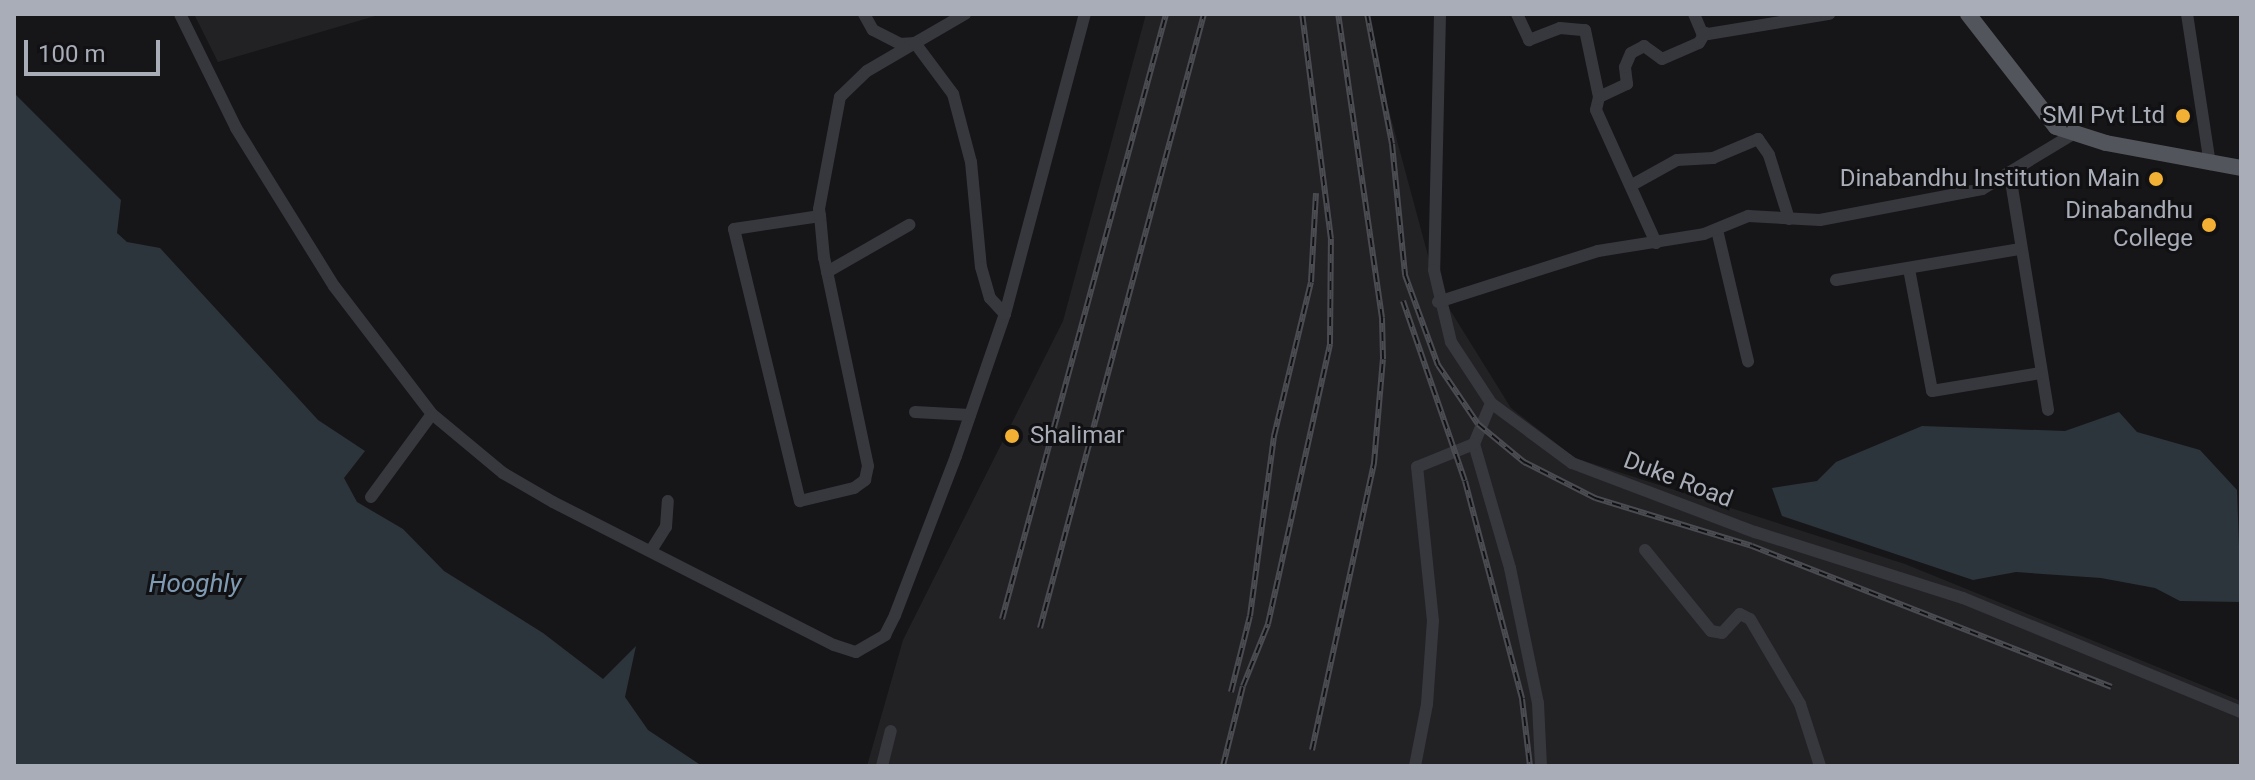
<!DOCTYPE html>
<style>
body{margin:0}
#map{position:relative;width:2255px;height:780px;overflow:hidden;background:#161618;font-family:Roboto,sans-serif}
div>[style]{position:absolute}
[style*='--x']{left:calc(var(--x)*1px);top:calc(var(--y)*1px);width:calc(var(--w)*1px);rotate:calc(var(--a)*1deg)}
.built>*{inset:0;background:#222225}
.water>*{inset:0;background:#2c353c}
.minor>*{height:12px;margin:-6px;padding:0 6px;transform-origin:6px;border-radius:6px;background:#37383d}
.major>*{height:16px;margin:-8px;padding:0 8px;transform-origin:8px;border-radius:8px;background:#53555c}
.rail>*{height:6px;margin-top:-3px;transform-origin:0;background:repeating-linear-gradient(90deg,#111113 0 9px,#4a4c52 0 18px);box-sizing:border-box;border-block:2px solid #4a4c52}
.dots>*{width:22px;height:22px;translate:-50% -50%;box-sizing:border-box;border:4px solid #111113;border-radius:50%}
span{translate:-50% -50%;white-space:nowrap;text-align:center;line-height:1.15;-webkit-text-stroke:6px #111113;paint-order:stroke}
.poi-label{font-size:24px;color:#a8adb8}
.right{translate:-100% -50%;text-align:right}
.left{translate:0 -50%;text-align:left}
.street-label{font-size:24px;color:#a8adb8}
.water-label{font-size:26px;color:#7f9bb3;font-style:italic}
.frame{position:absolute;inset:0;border:16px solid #a8adb8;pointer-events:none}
.scale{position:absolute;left:24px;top:40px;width:136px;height:36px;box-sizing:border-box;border:4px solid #a8adb8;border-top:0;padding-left:10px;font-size:24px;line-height:28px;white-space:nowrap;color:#a8adb8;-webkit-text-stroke:6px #111113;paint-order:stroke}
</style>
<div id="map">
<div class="built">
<i style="clip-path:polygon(194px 14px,382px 14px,218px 62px)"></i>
<i style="clip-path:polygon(1146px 14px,1363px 14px,1437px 289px,1511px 408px,1575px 458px,1905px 564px,2241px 701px,2241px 766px,867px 766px,903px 640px,1063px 321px)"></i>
</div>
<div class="water">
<i style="clip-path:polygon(14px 93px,121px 200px,117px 233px,127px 242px,160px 248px,318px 420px,365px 451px,344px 478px,357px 502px,403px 529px,444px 571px,543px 633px,603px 679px,636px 646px,625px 697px,648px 730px,702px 766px,14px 766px)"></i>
<i style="clip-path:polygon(2119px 412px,2137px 432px,2200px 450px,2237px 490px,2241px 602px,2180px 601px,2155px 588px,2101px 578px,2016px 572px,1973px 580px,1782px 516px,1772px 488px,1817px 481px,1836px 462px,1922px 426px,2065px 431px)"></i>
</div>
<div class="minor">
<i style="--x:180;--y:14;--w:127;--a:63.8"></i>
<i style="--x:236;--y:128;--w:186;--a:58.2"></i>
<i style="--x:334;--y:286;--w:161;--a:52.6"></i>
<i style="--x:432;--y:414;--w:92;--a:39.7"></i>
<i style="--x:503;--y:473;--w:58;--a:30.1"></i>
<i style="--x:553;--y:502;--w:315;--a:27"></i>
<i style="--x:834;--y:645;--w:23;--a:18"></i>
<i style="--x:856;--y:652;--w:34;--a:-30"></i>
<i style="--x:885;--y:635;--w:22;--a:-63"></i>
<i style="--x:895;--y:615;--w:170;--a:-69"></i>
<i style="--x:956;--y:456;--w:150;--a:-71"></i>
<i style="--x:1005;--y:314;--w:310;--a:-75.1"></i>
<i style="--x:864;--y:14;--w:18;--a:61"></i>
<i style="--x:873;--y:30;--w:30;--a:27"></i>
<i style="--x:900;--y:44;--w:15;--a:-4"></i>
<i style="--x:915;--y:43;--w:58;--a:-30.1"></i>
<i style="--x:1440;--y:14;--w:256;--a:91.3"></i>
<i style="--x:1434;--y:270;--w:74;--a:76.7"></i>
<i style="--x:1451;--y:342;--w:73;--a:56.7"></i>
<i style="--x:1491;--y:403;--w:101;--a:36.5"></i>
<i style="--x:1572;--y:463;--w:196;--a:20.7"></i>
<i style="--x:1755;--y:532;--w:218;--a:17.6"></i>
<i style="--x:1963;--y:598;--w:300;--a:22.3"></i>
<i style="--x:1517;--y:14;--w:29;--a:65"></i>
<i style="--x:1529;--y:40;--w:33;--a:-21"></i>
<i style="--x:1560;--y:28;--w:25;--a:5"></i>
<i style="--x:1585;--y:30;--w:68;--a:78.2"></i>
<i style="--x:1599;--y:97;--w:13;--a:103"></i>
<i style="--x:1596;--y:110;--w:146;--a:65.7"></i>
<i style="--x:1694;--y:14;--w:21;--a:67"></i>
<i style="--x:1702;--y:33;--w:6;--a:9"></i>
<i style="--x:1708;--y:34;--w:123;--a:-9.4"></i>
<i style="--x:2187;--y:14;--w:152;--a:81.3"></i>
<i style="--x:1599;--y:97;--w:31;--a:-25"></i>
<i style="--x:1627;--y:84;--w:17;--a:-97"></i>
<i style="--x:1625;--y:67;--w:15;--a:-67"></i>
<i style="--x:1631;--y:53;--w:15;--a:-28"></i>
<i style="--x:1644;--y:46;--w:22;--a:36"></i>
<i style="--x:1662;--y:59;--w:40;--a:-23.4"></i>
<i style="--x:1699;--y:43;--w:12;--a:-59"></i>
<i style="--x:2010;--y:175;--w:238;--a:80.8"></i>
<i style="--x:1632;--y:185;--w:51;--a:-29.1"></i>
<i style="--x:1677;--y:160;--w:36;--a:-3"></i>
<i style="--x:1713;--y:158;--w:49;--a:-22.9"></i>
<i style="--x:1758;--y:139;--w:19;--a:55"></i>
<i style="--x:1769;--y:155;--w:67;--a:72.6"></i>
<i style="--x:820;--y:216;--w:87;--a:171.4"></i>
<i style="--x:734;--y:229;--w:280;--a:76.4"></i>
<i style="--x:800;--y:501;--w:56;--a:-13.5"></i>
<i style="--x:854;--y:488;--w:14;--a:-36"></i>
<i style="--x:865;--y:480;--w:14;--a:-78"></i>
<i style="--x:868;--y:466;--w:213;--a:-101.9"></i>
<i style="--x:824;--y:258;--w:42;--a:-95.4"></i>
<i style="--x:820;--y:216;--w:7;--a:-98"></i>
<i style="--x:819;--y:209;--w:114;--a:-79.4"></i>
<i style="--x:840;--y:97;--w:37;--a:-44"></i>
<i style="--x:867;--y:71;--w:56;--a:-30.3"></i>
<i style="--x:915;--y:43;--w:64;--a:53.3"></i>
<i style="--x:953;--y:94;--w:70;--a:75.2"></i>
<i style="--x:971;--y:162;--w:105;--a:84.6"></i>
<i style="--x:981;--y:267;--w:32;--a:74"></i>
<i style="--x:990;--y:298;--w:22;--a:47"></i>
<i style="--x:1717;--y:230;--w:135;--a:76.7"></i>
<i style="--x:1909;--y:269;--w:124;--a:79.3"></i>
<i style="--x:1932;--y:391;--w:110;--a:-9.4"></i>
<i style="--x:827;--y:272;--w:95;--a:-29.8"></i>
<i style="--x:1836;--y:280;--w:187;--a:-9.6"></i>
<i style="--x:1438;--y:302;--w:168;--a:-17.7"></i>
<i style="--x:1598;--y:251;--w:107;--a:-9.1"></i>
<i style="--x:1704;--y:234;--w:48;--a:-22.2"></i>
<i style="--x:1748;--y:216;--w:72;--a:3.2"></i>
<i style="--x:1820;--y:220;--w:165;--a:-10.8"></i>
<i style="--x:1982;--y:189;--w:109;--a:-31.1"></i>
<i style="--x:1491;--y:403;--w:44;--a:112.5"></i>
<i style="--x:1474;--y:444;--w:129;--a:73.8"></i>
<i style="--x:1510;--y:568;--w:138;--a:78.3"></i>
<i style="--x:1538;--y:703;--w:63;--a:87.3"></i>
<i style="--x:915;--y:412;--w:55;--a:3.1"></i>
<i style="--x:371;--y:497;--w:103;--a:-53.7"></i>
<i style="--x:652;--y:549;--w:26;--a:-58"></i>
<i style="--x:666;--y:527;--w:26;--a:-86"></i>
<i style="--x:1645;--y:550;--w:104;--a:50.8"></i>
<i style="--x:1711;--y:631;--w:11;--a:10"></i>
<i style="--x:1722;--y:633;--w:26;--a:-47"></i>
<i style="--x:1740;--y:614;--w:11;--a:27"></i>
<i style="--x:1750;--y:619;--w:99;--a:59.5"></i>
<i style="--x:1800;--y:704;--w:65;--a:72.1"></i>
<i style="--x:882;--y:766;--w:36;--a:-76"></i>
<i style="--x:1415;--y:766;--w:63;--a:-79"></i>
<i style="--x:1427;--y:704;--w:83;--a:-85.9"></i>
<i style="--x:1433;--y:621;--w:155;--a:-95.9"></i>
<i style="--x:1417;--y:467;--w:61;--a:-22"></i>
</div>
<div class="major">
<i style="--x:1968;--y:14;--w:143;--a:52.1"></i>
<i style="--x:2056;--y:127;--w:52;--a:17.7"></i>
<i style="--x:2106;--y:143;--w:137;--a:10.5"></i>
</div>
<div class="rail">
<i style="--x:1367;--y:14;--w:132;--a:79.1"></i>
<i style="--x:1392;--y:144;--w:132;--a:84.3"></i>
<i style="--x:1405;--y:275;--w:96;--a:69.9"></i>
<i style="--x:1438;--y:365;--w:71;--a:55.9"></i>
<i style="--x:1478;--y:424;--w:60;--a:39.6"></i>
<i style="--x:1524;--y:462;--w:80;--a:26.9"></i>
<i style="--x:1595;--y:498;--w:164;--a:17"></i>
<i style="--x:1752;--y:546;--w:386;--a:21.4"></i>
<i style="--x:1403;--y:301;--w:190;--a:71"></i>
<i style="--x:1465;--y:481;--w:225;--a:75.3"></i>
<i style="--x:1522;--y:699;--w:67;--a:83.2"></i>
<i style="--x:1002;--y:619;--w:627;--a:-74.83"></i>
<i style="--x:1040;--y:628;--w:636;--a:-75.05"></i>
<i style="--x:1231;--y:692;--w:78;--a:-76"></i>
<i style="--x:1250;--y:616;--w:182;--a:-82.4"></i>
<i style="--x:1274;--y:436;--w:158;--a:-76.5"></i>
<i style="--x:1311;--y:282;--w:89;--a:-86.8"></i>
<i style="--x:1312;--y:750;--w:294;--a:-77.8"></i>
<i style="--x:1374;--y:463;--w:104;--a:-85.1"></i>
<i style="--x:1383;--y:359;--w:41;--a:-91.4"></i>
<i style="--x:1382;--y:318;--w:307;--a:-98.2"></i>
<i style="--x:1223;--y:766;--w:82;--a:-76"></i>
<i style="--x:1243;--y:686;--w:67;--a:-68"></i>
<i style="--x:1268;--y:624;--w:287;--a:-77.5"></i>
<i style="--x:1330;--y:344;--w:105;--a:-89.5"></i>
<i style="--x:1331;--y:239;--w:227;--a:-97.3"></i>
</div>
<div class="dots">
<i style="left:2183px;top:116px;background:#f2b134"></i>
<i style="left:2156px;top:179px;background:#f2b134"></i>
<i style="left:2209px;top:225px;background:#f2b134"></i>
<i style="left:1012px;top:436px;background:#f2b134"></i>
</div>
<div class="poi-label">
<span class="right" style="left:2165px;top:116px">SMI Pvt Ltd</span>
<span class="right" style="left:2140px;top:179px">Dinabandhu Institution Main</span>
<span class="right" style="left:2193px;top:225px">Dinabandhu<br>College</span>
<span class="left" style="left:1030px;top:436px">Shalimar</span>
</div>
<div class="street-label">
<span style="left:1678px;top:480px;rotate:21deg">Duke Road</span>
</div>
<div class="water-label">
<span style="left:195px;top:584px">Hooghly</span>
</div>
<div class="frame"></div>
<div class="scale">100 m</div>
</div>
